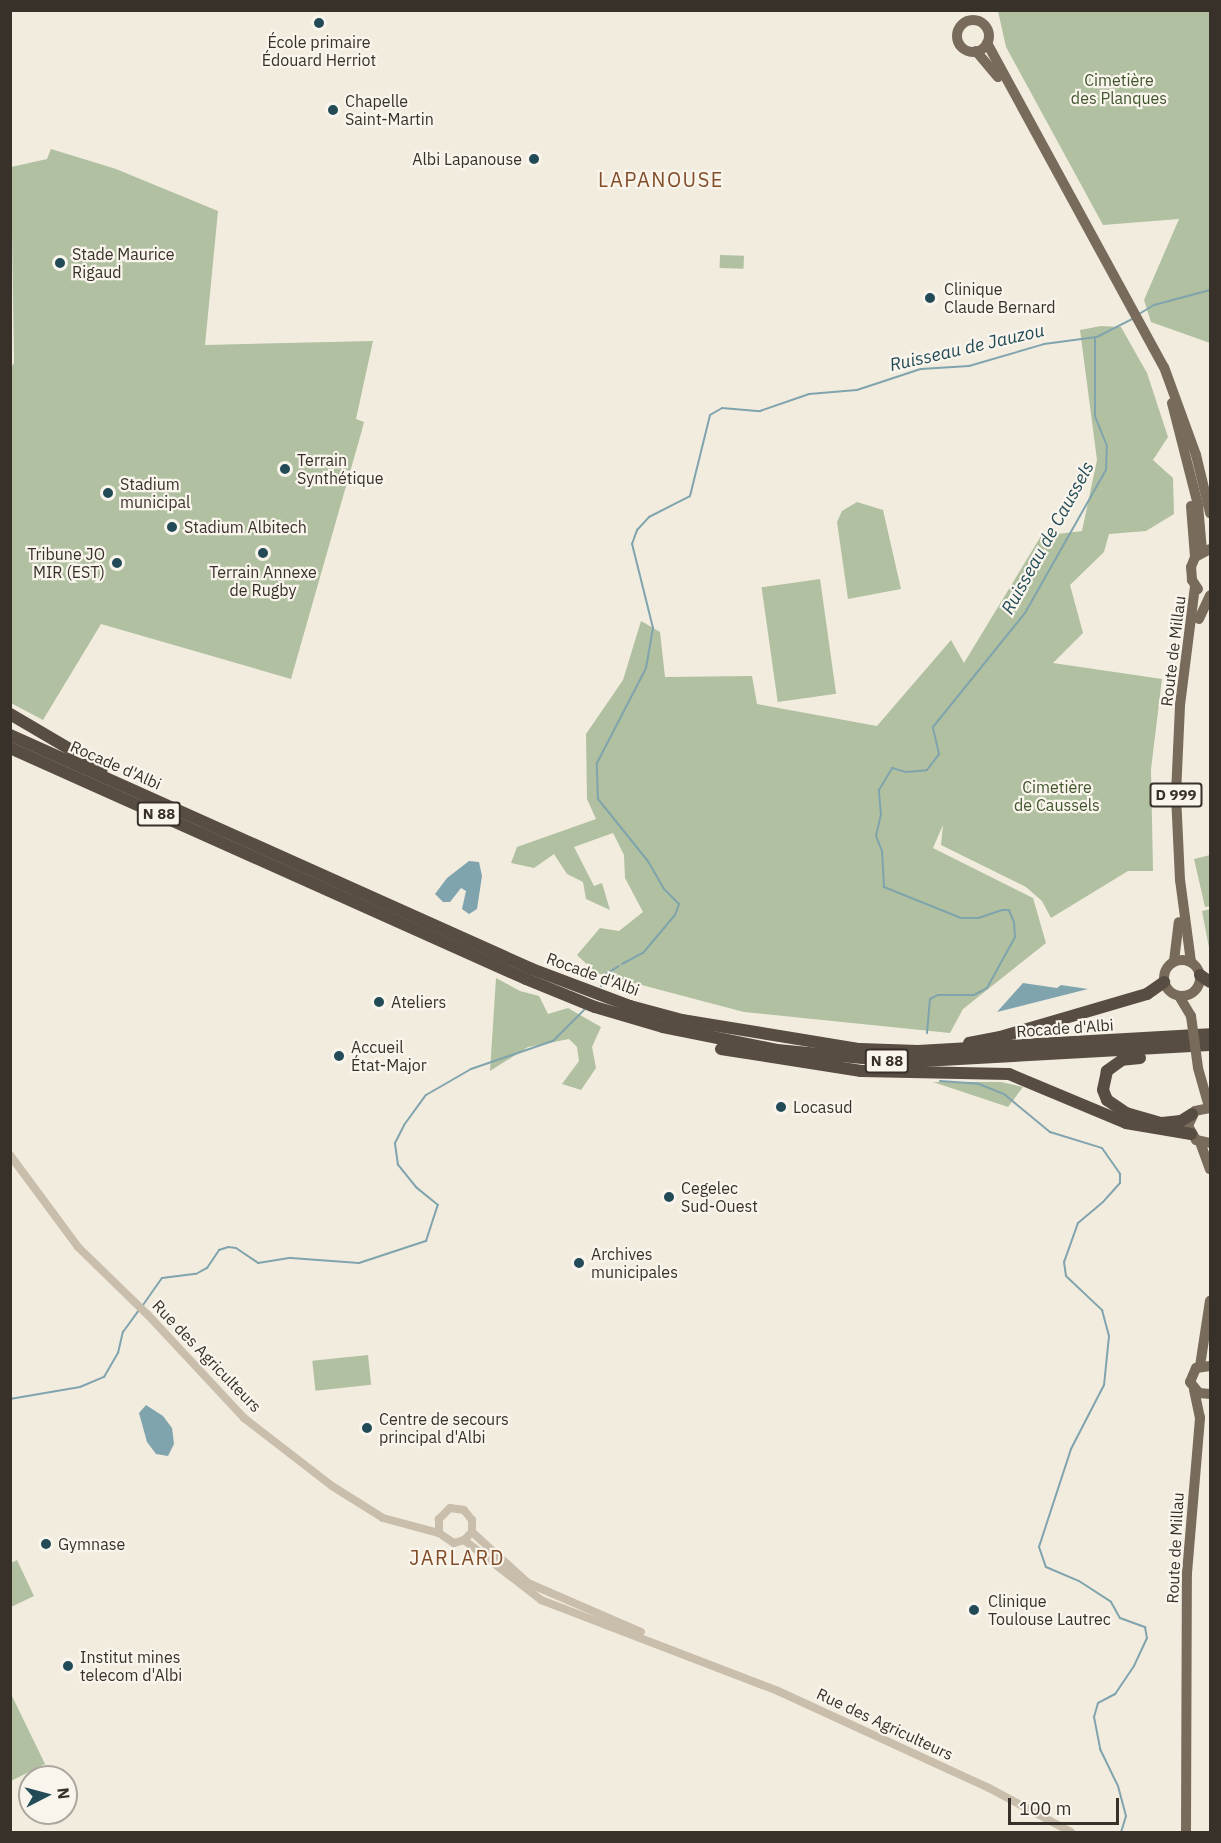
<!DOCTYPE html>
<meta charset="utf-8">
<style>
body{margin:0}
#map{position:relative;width:1221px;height:1843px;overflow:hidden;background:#f2ecdf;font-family:"IBM Plex Sans",sans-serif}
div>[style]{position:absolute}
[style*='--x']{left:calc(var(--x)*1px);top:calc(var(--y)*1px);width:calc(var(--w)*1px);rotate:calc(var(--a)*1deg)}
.green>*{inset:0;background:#b0c0a0;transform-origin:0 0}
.water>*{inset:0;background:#80a4ad}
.stream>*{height:2px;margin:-1px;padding:0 1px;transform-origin:1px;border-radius:1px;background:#80a4ad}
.minor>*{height:8px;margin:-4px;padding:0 4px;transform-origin:4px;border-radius:4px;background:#c9beac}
.major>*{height:10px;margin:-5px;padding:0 5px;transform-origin:5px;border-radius:5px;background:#796b5c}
.major>.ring{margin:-5px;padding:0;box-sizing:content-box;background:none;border:10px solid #796b5c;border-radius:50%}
.highway>*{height:12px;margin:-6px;padding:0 6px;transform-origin:6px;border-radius:6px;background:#584d42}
.major-bridge>*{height:10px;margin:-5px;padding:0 5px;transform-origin:5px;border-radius:5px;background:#796b5c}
.dots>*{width:16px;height:16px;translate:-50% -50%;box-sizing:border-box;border:3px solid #f9f5ec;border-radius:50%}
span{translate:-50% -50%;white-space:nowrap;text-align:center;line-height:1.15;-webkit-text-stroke:4.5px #f9f5ec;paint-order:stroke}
.shield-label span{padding:2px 4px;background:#f9f5ec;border:2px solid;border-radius:4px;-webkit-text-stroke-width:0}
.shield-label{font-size:15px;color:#38312a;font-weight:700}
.poi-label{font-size:16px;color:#38312a}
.left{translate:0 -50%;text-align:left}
.right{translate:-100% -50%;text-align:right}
.park-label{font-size:16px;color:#41552f}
.street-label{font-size:16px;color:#38312a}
.water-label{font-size:18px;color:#224b57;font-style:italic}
.quarter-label{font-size:20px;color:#824d28;letter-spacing:1.5px}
.frame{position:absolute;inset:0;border:12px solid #38312a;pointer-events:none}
.north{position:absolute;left:18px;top:1765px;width:60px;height:60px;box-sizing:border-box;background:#f9f5ec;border:2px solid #aca79e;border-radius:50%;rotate:84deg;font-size:16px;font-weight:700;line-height:24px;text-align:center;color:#38312a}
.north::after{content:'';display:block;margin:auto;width:21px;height:27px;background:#224b57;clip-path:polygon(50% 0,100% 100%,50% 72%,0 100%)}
.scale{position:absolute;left:1008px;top:1798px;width:111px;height:27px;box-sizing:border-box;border:3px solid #38312a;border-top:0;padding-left:8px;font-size:18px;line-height:21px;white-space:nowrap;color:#38312a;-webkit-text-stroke:4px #f9f5ec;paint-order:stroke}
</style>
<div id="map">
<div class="green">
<i style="clip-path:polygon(998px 11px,1210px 11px,1210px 343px,1151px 322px,1144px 300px,1179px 219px,1103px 225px,1006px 47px)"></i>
<i style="clip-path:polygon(51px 149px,116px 169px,218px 211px,205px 345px,373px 341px,356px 419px,364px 422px,362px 430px,291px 679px,101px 624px,43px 720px,11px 703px,10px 369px,14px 363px,11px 167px,47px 159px)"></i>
<i style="left:720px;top:255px;width:24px;height:13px;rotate:2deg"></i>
<i style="clip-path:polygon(1101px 326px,1121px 327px,1147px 373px,1168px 437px,1153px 460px,1173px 478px,1174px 514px,1146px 531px,1109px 534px,1104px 552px,1070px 585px,1083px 633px,1053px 663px,1162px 679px,1151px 769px,1153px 871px,1128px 871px,1051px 918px,1042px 901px,1026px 887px,941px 845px,943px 825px,933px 848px,1033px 898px,1046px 943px,963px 1009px,950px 1033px,744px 1012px,596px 973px,577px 955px,600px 928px,619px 931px,643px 912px,625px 878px,624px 855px,613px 833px,574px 847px,594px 886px,602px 883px,610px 910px,586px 899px,583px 882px,567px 874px,554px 854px,534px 868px,511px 863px,517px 847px,596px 819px,587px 799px,586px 734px,623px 680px,641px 621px,660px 632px,665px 677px,752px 676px,757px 704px,877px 726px,951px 640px,964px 663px,1041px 536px,1082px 531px,1097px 460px,1080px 330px)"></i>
<i style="clip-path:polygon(857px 502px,883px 510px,901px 589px,848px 599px,837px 522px,842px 511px)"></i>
<i style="left:820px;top:579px;width:116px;height:59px;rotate:82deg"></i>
<i style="clip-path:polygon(1210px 855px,1210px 906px,1205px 907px,1194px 859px)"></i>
<i style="clip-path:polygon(1210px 909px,1210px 953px,1202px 911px)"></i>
<i style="clip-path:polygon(496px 978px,520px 991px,539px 996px,548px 1014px,568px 1008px,601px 1027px,592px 1047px,596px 1068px,581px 1090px,562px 1084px,579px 1061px,577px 1047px,569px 1039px,528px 1047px,490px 1071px)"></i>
<i style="clip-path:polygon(933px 1082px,1001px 1082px,1023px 1087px,1008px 1107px)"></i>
<i style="left:368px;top:1355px;width:30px;height:56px;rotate:84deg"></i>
<i style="clip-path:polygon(17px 1560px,34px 1596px,11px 1607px,11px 1563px)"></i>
<i style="clip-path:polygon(11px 1694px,45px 1764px,11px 1781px,10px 1781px)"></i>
</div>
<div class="water">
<i style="clip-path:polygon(469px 861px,479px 862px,482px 876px,477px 909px,469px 914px,462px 909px,466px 891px,461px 888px,450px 902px,443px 902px,435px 894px,447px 878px)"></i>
<i style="clip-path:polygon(1023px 983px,1057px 988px,1061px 985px,1088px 989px,997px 1012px)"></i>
<i style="clip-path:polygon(146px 1405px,163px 1416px,172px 1428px,174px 1444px,168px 1456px,156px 1454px,147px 1442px,139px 1413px)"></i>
</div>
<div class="stream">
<i style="--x:1139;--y:314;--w:17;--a:-31"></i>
<i style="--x:1154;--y:305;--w:58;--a:-15"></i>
<i style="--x:622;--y:964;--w:24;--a:-28"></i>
<i style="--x:643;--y:953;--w:50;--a:-49.9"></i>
<i style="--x:675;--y:915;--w:12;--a:-70"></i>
<i style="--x:679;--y:904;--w:21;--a:-135"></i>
<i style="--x:664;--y:889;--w:34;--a:-120"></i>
<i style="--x:647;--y:860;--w:78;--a:-128.8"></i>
<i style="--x:598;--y:799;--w:36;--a:-92"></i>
<i style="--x:597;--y:763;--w:107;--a:-62.7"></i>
<i style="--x:646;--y:668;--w:41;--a:-80.1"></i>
<i style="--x:653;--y:628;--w:87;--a:-104"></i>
<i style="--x:632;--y:544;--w:15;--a:-70"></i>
<i style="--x:637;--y:530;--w:18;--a:-47"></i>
<i style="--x:649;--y:517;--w:46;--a:-27.1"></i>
<i style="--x:690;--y:496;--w:83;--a:-76.1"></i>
<i style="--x:710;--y:415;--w:14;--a:-30"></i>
<i style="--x:722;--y:408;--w:38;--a:5"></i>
<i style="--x:760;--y:411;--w:52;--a:-19.1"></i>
<i style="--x:809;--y:394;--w:48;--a:-4.8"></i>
<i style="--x:857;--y:390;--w:67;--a:-18.2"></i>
<i style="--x:921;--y:369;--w:48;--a:-3.6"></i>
<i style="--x:969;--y:366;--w:78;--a:-16.3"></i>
<i style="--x:1044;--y:344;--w:53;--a:-7.5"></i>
<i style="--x:1097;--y:337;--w:42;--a:-27.2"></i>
<i style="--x:601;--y:986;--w:13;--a:-67"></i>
<i style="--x:606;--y:974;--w:15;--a:-32"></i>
<i style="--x:927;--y:1033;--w:34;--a:-85"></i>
<i style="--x:930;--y:999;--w:9;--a:-27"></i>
<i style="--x:938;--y:995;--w:36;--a:0"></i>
<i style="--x:974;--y:995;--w:15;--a:-28"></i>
<i style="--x:987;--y:988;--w:58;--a:-61.2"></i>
<i style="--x:1015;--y:937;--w:15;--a:-94"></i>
<i style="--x:1014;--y:922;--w:13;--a:-113"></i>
<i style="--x:1009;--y:910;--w:7;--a:180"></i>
<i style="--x:1002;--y:910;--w:24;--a:161"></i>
<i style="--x:979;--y:918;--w:18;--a:180"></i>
<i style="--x:961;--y:918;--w:83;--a:-158.1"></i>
<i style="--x:884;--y:887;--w:36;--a:-93"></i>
<i style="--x:882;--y:851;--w:16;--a:-112"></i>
<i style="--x:876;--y:836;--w:22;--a:-77"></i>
<i style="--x:881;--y:815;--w:25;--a:-95"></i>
<i style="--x:879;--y:790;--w:26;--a:-59"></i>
<i style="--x:892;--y:768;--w:15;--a:16"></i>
<i style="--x:906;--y:772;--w:21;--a:-5"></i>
<i style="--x:927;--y:770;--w:20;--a:-53"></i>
<i style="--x:939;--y:754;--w:28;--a:-103"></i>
<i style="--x:933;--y:727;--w:146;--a:-51.1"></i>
<i style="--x:1025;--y:613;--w:164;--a:-60.5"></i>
<i style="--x:1106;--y:470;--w:24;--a:-88"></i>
<i style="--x:1107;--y:446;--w:32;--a:-112"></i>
<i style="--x:1095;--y:416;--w:79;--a:-90"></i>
<i style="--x:940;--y:1081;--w:39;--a:4"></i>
<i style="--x:979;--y:1084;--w:27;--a:22"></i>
<i style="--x:1004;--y:1094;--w:60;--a:39.6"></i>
<i style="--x:1050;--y:1132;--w:54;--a:17.1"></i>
<i style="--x:1102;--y:1148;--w:32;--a:55"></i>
<i style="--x:1120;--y:1174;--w:9;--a:90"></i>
<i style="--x:1120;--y:1183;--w:25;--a:132"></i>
<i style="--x:1103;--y:1202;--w:33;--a:140"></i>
<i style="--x:1078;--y:1223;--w:41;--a:109.7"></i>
<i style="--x:1064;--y:1262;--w:14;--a:82"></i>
<i style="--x:1066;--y:1276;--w:50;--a:43.4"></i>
<i style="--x:1102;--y:1310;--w:27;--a:75"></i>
<i style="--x:1109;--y:1336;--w:49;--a:95.8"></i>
<i style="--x:1104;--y:1385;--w:72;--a:117.3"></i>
<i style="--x:1071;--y:1449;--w:103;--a:108.1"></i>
<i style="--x:1039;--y:1547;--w:21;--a:71"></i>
<i style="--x:1046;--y:1567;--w:36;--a:23"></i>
<i style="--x:1079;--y:1581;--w:38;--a:33"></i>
<i style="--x:1111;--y:1602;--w:18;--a:61"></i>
<i style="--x:1120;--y:1618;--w:27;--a:20"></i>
<i style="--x:1145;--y:1627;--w:11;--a:80"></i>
<i style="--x:1147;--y:1638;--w:31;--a:115"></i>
<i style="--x:1134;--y:1666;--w:34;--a:124"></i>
<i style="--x:1115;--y:1694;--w:19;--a:152"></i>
<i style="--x:1098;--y:1703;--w:15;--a:106"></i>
<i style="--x:1094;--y:1717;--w:33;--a:79"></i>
<i style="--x:1100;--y:1749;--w:41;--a:64.1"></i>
<i style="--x:1118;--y:1786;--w:31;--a:75"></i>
<i style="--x:1126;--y:1816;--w:17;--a:107"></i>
<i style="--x:143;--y:1305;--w:33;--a:-55"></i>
<i style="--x:162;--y:1278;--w:34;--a:-7"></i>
<i style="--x:196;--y:1274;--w:13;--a:-29"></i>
<i style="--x:207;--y:1268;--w:22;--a:-56"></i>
<i style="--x:219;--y:1250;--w:9;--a:-18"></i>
<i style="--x:228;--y:1247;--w:8;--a:7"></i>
<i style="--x:236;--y:1248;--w:27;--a:34"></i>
<i style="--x:258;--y:1263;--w:33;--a:-9"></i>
<i style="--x:291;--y:1258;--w:68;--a:4.2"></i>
<i style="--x:359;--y:1263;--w:71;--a:-18.2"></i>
<i style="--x:426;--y:1241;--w:38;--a:-72"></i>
<i style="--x:438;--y:1205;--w:28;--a:-141"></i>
<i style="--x:416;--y:1187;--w:28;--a:-129"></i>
<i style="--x:398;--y:1165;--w:22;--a:-98"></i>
<i style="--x:395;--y:1143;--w:20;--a:-63"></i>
<i style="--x:404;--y:1125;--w:37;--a:-54"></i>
<i style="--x:426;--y:1095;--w:52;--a:-30"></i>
<i style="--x:471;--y:1069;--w:87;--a:-18.9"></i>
<i style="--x:553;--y:1041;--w:44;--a:-45"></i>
<i style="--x:10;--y:1399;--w:71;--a:-9.7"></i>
<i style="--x:80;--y:1387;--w:26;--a:-23"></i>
<i style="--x:104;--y:1377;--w:28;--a:-60"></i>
<i style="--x:118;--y:1353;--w:22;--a:-77"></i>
<i style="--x:123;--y:1332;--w:27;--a:-54"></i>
</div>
<div class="minor">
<i style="--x:10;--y:1155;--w:114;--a:53.5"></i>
<i style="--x:78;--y:1247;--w:98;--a:44.2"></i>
<i style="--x:148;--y:1315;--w:141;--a:47"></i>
<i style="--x:244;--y:1418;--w:111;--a:37.7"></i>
<i style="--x:332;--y:1486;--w:60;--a:32.1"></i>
<i style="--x:383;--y:1518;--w:58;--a:15"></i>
<i style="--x:439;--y:1533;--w:18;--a:34"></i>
<i style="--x:454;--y:1543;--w:10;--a:-17"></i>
<i style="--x:464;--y:1540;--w:11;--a:-45"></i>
<i style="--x:472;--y:1532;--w:12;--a:-90"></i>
<i style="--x:472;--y:1520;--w:13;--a:-129"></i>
<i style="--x:464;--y:1510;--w:14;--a:-172"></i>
<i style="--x:450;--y:1508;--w:16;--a:135"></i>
<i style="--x:439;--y:1519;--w:14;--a:90"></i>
<i style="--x:472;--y:1532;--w:76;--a:42.3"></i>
<i style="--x:528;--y:1583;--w:123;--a:23.4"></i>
<i style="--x:464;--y:1540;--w:98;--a:37.9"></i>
<i style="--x:541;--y:1600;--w:254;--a:21"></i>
<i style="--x:778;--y:1691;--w:232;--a:24.7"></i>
<i style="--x:989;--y:1788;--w:93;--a:28.2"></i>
</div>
<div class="major">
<i class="ring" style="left:957px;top:20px;width:22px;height:22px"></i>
<i style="--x:987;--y:43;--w:369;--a:61.4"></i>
<i style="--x:1164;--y:367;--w:94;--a:70"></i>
<i style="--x:1196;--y:455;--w:60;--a:76.4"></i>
<i style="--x:976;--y:51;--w:34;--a:50"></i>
<i style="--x:1172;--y:403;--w:105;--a:75.7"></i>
<i style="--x:1198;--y:505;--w:46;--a:85"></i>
<i style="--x:1191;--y:506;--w:51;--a:85.5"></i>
<i style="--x:1198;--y:589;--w:11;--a:-124"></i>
<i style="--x:1192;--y:580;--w:13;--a:-94"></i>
<i style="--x:1191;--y:567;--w:11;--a:-68"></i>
<i style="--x:1195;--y:557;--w:17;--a:-28"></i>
<i style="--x:1199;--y:619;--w:26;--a:-65"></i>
<i class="ring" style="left:1164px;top:960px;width:26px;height:26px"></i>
<i style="--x:1174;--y:961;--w:39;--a:-83"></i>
<i style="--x:1191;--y:962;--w:83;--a:-97.6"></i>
<i style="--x:1180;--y:880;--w:86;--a:-92.7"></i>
<i style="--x:1176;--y:794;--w:89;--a:-87.4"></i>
<i style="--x:1180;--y:705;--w:120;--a:-82.8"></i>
<i style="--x:1179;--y:996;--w:23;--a:59"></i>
<i style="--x:1198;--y:1068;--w:41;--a:74.2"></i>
<i style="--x:1210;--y:1108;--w:15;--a:169"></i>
<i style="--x:1195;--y:1111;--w:17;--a:115"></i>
<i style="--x:1188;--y:1126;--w:16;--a:60"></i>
<i style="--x:1196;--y:1140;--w:14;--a:12"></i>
<i style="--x:1200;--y:1142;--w:29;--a:70"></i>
<i style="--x:1200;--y:1366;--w:66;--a:-81.3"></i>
<i style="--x:1210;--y:1366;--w:14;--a:172"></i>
<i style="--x:1196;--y:1368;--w:15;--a:113"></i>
<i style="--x:1190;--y:1382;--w:14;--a:51"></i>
<i style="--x:1199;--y:1393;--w:11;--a:5"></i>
<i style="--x:1186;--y:1832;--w:259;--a:-89.8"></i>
<i style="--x:1187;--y:1573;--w:156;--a:-85.2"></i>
<i style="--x:1200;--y:1418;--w:29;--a:-102"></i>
</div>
<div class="highway">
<i style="--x:10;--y:714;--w:107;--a:30.4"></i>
<i style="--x:10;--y:735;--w:572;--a:24.15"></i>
<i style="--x:532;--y:969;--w:105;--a:20.7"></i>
<i style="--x:630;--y:1006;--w:54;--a:15.1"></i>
<i style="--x:682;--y:1020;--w:180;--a:9.3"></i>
<i style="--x:860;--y:1049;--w:58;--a:2"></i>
<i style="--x:918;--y:1051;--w:292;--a:-3.3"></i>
<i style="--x:10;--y:748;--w:565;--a:24.12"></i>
<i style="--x:526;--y:979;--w:74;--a:22.1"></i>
<i style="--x:595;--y:1007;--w:71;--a:16.4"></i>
<i style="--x:663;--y:1027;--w:116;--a:11.4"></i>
<i style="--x:777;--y:1050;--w:129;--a:5.4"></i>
<i style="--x:905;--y:1062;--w:305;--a:-3.2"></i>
<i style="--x:1200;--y:975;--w:12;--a:35"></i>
<i style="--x:969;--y:1043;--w:32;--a:-11"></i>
<i style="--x:1000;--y:1037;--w:153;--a:-16.3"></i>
<i style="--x:1147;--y:994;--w:21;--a:-35"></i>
<i style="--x:721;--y:1049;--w:142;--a:8.9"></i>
<i style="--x:861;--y:1071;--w:148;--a:1.2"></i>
<i style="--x:1009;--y:1074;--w:127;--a:22.7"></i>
<i style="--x:1126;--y:1123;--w:66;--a:9.6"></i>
<i style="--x:1140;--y:1058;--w:18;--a:174"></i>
<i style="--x:1122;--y:1060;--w:19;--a:144"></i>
<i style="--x:1107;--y:1071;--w:19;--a:102"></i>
<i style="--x:1103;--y:1090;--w:11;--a:68"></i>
<i style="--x:1107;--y:1100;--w:23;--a:34"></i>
<i style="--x:1126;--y:1113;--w:37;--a:16"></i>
<i style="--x:1162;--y:1123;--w:19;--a:-6"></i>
<i style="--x:1181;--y:1121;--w:13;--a:-32"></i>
</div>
<div class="major-bridge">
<i style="--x:1191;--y:1016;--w:52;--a:82.3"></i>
</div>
<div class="dots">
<i style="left:319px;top:23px;background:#224b57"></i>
<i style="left:333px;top:110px;background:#224b57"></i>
<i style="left:534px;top:159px;background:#224b57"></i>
<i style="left:60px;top:263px;background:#224b57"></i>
<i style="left:930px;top:298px;background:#224b57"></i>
<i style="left:285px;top:469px;background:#224b57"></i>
<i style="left:108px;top:493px;background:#224b57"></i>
<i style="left:172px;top:527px;background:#224b57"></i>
<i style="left:263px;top:553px;background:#224b57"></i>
<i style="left:117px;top:563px;background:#224b57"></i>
<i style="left:379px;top:1002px;background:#224b57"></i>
<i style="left:339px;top:1056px;background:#224b57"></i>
<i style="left:781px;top:1107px;background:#224b57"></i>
<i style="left:669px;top:1197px;background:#224b57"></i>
<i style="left:579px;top:1263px;background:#224b57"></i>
<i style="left:367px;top:1428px;background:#224b57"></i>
<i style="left:46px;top:1544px;background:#224b57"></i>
<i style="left:974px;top:1610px;background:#224b57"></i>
<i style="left:68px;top:1666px;background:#224b57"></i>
</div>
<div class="shield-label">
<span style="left:1176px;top:795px">D 999</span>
<span style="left:159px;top:814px">N 88</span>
<span style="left:887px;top:1061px">N 88</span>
</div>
<div class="poi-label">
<span style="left:319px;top:51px">École primaire<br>Édouard Herriot</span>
<span class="left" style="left:345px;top:110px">Chapelle<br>Saint-Martin</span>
<span class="right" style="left:522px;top:159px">Albi Lapanouse</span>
<span class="left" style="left:72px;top:263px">Stade Maurice<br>Rigaud</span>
<span class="left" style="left:944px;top:298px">Clinique<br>Claude Bernard</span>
<span class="left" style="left:297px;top:469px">Terrain<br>Synthétique</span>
<span class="left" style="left:120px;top:493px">Stadium<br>municipal</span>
<span class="left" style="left:184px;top:527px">Stadium Albitech</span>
<span class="right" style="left:105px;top:563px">Tribune JO<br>MIR (EST)</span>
<span style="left:263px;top:581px">Terrain Annexe<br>de Rugby</span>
<span class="left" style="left:391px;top:1002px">Ateliers</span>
<span class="left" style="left:351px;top:1056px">Accueil<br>État-Major</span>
<span class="left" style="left:793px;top:1107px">Locasud</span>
<span class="left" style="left:681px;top:1197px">Cegelec<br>Sud-Ouest</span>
<span class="left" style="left:591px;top:1263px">Archives<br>municipales</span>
<span class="left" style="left:379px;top:1428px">Centre de secours<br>principal d'Albi</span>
<span class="left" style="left:58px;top:1544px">Gymnase</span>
<span class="left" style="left:988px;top:1610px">Clinique<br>Toulouse Lautrec</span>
<span class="left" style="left:80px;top:1666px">Institut mines<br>telecom d'Albi</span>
</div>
<div class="park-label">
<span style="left:1119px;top:89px">Cimetière<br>des Planques</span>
<span style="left:1057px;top:796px">Cimetière<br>de Caussels</span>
</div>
<div class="street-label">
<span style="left:1173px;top:651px;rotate:-83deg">Route de Millau</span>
<span style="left:116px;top:765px;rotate:24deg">Rocade d'Albi</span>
<span style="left:593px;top:974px;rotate:20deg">Rocade d'Albi</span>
<span style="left:1065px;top:1028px;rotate:-4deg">Rocade d'Albi</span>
<span style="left:207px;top:1356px;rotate:46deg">Rue des Agriculteurs</span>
<span style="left:1175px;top:1548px;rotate:-87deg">Route de Millau</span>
<span style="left:885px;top:1724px;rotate:25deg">Rue des Agriculteurs</span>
</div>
<div class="water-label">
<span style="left:967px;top:348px;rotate:-13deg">Ruisseau de Jauzou</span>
<span style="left:1048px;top:538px;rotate:-61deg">Ruisseau de Caussels</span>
</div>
<div class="quarter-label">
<span style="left:661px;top:179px">LAPANOUSE</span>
<span style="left:457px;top:1557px">JARLARD</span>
</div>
<div class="frame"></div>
<div class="north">N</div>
<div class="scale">100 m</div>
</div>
